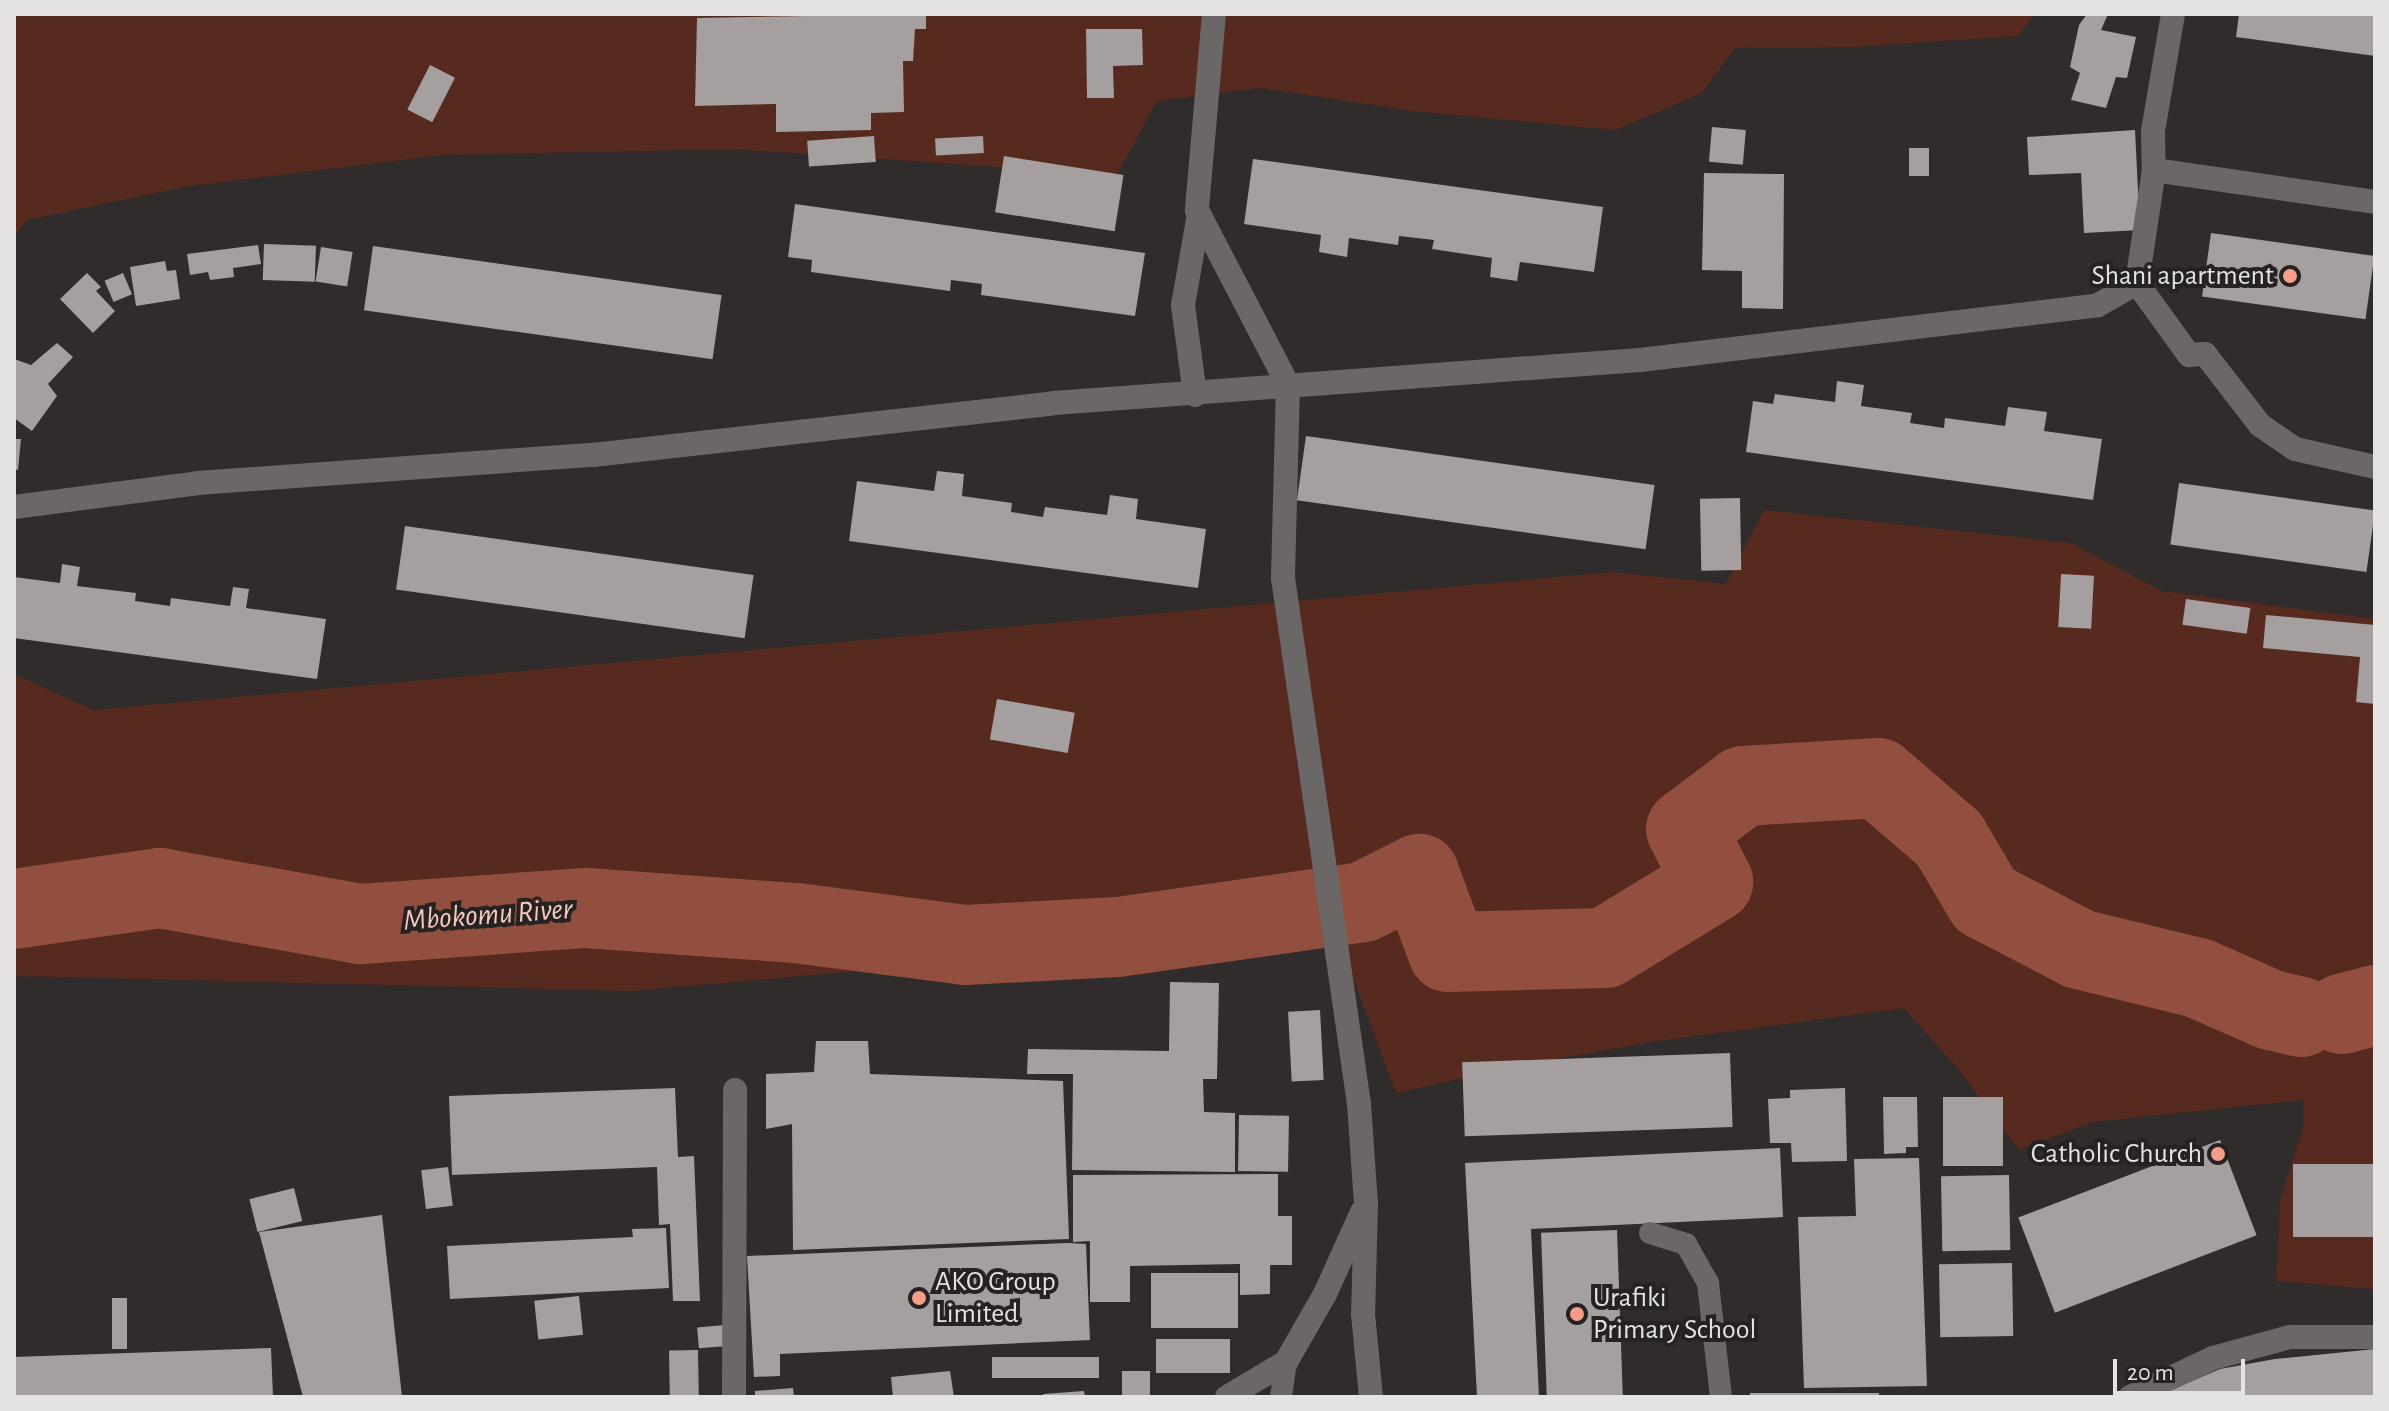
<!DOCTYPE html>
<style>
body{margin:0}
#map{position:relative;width:2389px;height:1411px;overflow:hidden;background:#2f2c2b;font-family:"Alegreya Sans",sans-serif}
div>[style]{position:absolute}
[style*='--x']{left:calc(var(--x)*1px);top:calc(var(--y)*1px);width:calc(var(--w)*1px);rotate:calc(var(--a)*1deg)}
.green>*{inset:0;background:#572a1f}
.river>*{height:80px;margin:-40px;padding:0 40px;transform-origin:40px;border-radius:40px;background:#924f3f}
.building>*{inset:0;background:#a5a09f;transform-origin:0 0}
.lane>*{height:22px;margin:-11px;padding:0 11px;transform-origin:11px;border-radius:11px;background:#6b6766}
.street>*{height:24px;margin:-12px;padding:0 12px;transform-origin:12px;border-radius:12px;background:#6b6766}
.dots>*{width:22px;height:22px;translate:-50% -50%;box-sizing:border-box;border:4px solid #252221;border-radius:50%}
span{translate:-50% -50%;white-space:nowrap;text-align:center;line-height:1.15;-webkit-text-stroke:8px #252221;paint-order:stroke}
.poi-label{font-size:28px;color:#e4e2e2}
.right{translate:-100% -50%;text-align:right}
.left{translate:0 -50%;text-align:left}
.water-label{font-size:30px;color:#f4cac0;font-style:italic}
.frame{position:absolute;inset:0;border:16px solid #e4e2e2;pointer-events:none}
.scale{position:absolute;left:2113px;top:1359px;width:132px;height:36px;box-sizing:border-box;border:4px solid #e4e2e2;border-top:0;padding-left:10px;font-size:24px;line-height:28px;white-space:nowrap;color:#e4e2e2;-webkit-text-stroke:6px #252221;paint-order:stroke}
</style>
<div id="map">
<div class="green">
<i style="clip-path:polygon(14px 14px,2035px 14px,2018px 36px,1852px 47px,1735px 48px,1702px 93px,1615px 130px,1413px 111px,1261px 88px,1157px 101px,1117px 175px,732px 149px,442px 155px,189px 186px,27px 220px,14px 236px)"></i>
<i style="clip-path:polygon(1764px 510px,2071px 543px,2162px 591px,2375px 619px,2375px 1289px,2276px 1281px,2280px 1200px,2303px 1128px,2303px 1100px,2092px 1122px,2019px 1150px,1958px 1069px,1904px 1008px,1651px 1042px,1506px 1068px,1396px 1093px,1341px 945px,1070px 952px,632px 991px,14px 976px,14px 674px,93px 710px,1613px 572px,1726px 584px)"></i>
</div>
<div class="river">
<i style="--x:14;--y:909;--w:148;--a:-8.2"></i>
<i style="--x:160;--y:888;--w:204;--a:10.2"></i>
<i style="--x:361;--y:924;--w:226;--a:-4.1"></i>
<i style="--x:586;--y:908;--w:211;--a:4.1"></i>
<i style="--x:796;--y:923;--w:170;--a:7.4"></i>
<i style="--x:965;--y:945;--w:153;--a:-3"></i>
<i style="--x:1118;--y:937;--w:247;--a:-8.1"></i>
<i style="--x:1363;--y:902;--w:63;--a:-26.6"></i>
<i style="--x:1419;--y:874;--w:83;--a:69.6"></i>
<i style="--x:1448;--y:952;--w:157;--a:-1.5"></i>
<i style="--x:1605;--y:948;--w:127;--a:-31.4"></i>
<i style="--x:1713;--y:882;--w:59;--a:-117"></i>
<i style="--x:1686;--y:829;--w:71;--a:-37"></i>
<i style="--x:1743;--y:786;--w:135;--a:-3.4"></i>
<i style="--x:1878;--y:778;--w:94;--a:40.7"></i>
<i style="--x:1949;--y:839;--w:71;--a:59.5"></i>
<i style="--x:1985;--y:900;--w:106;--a:27.5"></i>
<i style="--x:2079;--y:949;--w:122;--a:13.7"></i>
<i style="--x:2198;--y:978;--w:80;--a:23.7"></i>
<i style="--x:2271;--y:1010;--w:31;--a:13"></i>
<i style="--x:2342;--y:1014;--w:34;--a:-15"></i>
</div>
<div class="building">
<i style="clip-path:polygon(926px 14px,926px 29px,915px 29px,913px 61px,903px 61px,904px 112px,871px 113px,871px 130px,776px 132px,776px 104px,695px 106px,697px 18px)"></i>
<i style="clip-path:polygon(2087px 14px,2108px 14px,2101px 30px,2136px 37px,2127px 78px,2116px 77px,2106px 108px,2071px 100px,2080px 73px,2070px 67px,2079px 25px)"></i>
<i style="clip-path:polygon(2239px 14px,2375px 14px,2375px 56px,2236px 37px)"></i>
<i style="clip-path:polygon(1086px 29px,1142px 29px,1143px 65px,1113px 66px,1114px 98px,1087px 98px)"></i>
<i style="left:430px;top:65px;width:28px;height:50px;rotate:27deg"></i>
<i style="left:1712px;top:127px;width:34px;height:35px;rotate:5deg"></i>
<i style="clip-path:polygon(2135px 130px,2140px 230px,2084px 233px,2081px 173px,2029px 175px,2027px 137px)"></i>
<i style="left:874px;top:136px;width:26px;height:67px;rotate:86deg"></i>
<i style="left:983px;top:136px;width:17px;height:48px;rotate:87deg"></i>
<i style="left:1909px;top:148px;width:20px;height:28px"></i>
<i style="left:1004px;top:156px;width:121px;height:57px;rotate:9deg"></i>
<i style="clip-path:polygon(1253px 159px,1603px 207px,1594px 272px,1520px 262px,1517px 281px,1490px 277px,1492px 258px,1432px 249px,1434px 240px,1399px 236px,1398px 245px,1349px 238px,1347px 257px,1319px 252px,1321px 235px,1244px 224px)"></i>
<i style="clip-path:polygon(1704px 173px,1784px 174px,1783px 309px,1742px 308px,1742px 271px,1702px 270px)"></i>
<i style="clip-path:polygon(795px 204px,1145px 253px,1135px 316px,981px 295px,982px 284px,951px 280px,950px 291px,811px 272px,812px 260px,788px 257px)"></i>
<i style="left:2211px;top:233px;width:165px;height:64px;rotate:8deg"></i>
<i style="left:264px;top:244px;width:52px;height:36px;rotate:2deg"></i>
<i style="clip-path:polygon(258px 245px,261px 264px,233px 268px,234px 277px,210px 280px,208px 272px,190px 275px,187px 254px)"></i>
<i style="left:373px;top:246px;width:352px;height:65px;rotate:8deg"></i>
<i style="left:321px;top:247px;width:32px;height:35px;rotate:9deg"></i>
<i style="clip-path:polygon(165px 261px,167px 271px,176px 270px,180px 299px,136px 306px,130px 267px)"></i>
<i style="clip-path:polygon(87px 273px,101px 287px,96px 291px,115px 311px,93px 333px,60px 299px)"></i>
<i style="left:123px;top:273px;width:23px;height:20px;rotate:67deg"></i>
<i style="clip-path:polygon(57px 343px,73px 357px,48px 384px,57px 396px,32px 431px,14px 418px,14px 359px,31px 365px)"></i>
<i style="clip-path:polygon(1837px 381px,1864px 385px,1861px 406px,1912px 413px,1910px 423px,1944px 428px,1945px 418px,2005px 426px,2008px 407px,2047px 412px,2044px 431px,2102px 439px,2093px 500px,1746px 452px,1753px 401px,1773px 404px,1775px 394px,1835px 402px)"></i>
<i style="left:1306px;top:436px;width:352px;height:65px;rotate:8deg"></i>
<i style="clip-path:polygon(14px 439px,21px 439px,18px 470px,14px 469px)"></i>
<i style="clip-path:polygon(937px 471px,964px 474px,962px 496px,1012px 503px,1011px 512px,1043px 517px,1045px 507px,1107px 515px,1110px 495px,1138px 499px,1136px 519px,1206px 529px,1198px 588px,849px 541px,857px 481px,934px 491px)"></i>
<i style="left:2179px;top:483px;width:198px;height:62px;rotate:8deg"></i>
<i style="left:1740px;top:498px;width:72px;height:40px;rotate:89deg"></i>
<i style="left:405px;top:526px;width:352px;height:64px;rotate:8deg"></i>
<i style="clip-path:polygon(62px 564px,80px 567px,77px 586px,136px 593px,135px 601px,170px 606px,171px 598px,230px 606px,233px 587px,249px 589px,246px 608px,326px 619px,317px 679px,14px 638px,14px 577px,60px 583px)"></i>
<i style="left:2061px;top:574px;width:33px;height:53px;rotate:3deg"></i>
<i style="left:2186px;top:599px;width:65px;height:26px;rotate:8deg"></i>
<i style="clip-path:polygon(2266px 615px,2375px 625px,2375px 704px,2356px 702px,2360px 657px,2263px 648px)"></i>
<i style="left:997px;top:699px;width:79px;height:41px;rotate:10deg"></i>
<i style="clip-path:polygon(1170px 982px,1219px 983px,1217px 1079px,1203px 1079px,1204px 1112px,1235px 1113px,1235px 1172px,1072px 1170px,1073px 1074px,1027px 1074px,1028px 1049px,1169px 1051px)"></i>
<i style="left:1320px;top:1010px;width:70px;height:32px;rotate:87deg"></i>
<i style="clip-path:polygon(816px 1041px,868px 1041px,870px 1074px,1063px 1081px,1069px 1239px,793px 1250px,792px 1124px,766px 1129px,766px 1074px,814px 1072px)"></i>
<i style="left:1730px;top:1053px;width:74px;height:268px;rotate:88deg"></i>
<i style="clip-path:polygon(675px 1088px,678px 1157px,694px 1156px,700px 1301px,673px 1301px,670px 1224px,659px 1225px,657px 1167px,452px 1175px,449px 1096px)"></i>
<i style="clip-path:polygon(1845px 1088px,1847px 1161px,1792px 1162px,1791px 1143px,1770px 1143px,1768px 1099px,1790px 1098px,1790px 1090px)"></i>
<i style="clip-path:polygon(1883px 1097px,1917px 1097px,1918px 1147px,1906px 1147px,1906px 1153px,1884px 1154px)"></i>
<i style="left:1943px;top:1097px;width:60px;height:69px"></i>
<i style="left:1239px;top:1115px;width:50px;height:56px;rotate:1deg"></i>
<i style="left:2220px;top:1140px;width:102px;height:216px;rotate:69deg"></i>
<i style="clip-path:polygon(1780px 1148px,1783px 1217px,1531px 1229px,1539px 1397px,1477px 1397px,1465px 1163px)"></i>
<i style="clip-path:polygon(1919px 1158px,1927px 1386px,1804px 1388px,1798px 1217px,1856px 1216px,1854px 1159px)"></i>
<i style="left:2375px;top:1164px;width:73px;height:82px;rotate:90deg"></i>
<i style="left:448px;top:1167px;width:39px;height:27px;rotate:83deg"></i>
<i style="clip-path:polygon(1278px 1174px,1278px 1216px,1292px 1216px,1292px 1265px,1270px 1265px,1270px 1294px,1240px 1295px,1240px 1264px,1130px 1266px,1130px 1302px,1090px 1302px,1090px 1241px,1073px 1242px,1073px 1175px)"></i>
<i style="left:2009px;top:1175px;width:75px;height:68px;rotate:89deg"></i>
<i style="left:294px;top:1188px;width:34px;height:46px;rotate:76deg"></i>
<i style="clip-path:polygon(382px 1215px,402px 1397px,303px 1397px,259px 1232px)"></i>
<i style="clip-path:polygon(666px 1228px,669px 1288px,450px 1299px,447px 1246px,633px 1237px,632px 1229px)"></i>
<i style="left:1617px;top:1230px;width:167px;height:76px;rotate:88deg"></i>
<i style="clip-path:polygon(1068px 1243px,1086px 1244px,1090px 1340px,780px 1354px,780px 1376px,754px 1377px,747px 1256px)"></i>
<i style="left:2012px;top:1263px;width:73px;height:73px;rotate:89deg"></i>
<i style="left:1151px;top:1273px;width:87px;height:55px"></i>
<i style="left:579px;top:1296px;width:39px;height:45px;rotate:84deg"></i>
<i style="left:112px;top:1298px;width:15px;height:51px"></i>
<i style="left:725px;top:1325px;width:21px;height:28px;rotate:85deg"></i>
<i style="left:1230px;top:1339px;width:34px;height:74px;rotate:90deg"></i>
<i style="clip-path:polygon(271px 1348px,273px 1397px,14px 1397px,14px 1357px)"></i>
<i style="clip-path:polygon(2375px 1349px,2375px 1397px,2155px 1397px,2220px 1369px,2275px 1359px)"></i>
<i style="left:698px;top:1350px;width:47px;height:29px;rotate:89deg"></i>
<i style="left:1099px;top:1357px;width:21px;height:107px;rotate:90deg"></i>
<i style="clip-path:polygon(950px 1371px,954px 1397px,893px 1397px,891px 1377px)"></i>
<i style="left:1122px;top:1371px;width:28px;height:26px"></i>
<i style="clip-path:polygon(793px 1388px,794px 1397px,755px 1397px,755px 1391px)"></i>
<i style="clip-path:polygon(1084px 1391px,1085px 1397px,1043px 1397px,1043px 1394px)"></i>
<i style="left:1750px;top:1393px;width:129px;height:4px"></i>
</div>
<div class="lane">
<i style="--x:1650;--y:1233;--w:38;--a:17"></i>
<i style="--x:1686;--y:1244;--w:45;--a:60.6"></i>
<i style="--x:1708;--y:1283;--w:115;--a:83.5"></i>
<i style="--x:1281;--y:1397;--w:35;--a:-82"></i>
</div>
<div class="street">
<i style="--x:1214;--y:14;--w:197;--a:95"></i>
<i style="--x:1197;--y:210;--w:197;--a:62.5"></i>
<i style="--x:1288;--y:385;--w:193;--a:91.5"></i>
<i style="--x:1283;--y:578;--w:531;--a:81.78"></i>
<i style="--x:1359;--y:1104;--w:99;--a:86"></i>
<i style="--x:1366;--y:1203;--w:111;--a:91.5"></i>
<i style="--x:1363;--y:1314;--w:83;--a:84.5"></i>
<i style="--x:2173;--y:14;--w:119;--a:99.7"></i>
<i style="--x:2153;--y:131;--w:39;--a:89"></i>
<i style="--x:2154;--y:170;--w:114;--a:98.6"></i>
<i style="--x:2137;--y:283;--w:89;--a:54.2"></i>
<i style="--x:2189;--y:355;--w:16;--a:-4"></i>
<i style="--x:2205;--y:354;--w:90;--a:52.2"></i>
<i style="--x:2260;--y:425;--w:42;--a:34.4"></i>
<i style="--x:2295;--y:449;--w:82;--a:12.7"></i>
<i style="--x:2154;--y:170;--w:223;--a:8.2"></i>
<i style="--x:1195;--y:395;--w:91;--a:-97.6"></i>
<i style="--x:1183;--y:305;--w:92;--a:-80"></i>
<i style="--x:14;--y:507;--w:186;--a:-7.4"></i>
<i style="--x:198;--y:483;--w:396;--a:-4.1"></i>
<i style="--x:593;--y:455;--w:464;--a:-6.4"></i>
<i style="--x:1054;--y:403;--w:588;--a:-4.2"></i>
<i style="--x:1640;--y:360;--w:461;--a:-6.8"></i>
<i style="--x:2098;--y:305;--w:45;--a:-29.4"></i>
<i style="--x:734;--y:1397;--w:307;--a:-89.8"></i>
<i style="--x:1227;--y:1397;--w:69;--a:-30.7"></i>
<i style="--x:1286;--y:1362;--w:78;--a:-60.2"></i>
<i style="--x:1325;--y:1294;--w:90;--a:-65.7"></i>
<i style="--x:2130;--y:1397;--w:92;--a:-25.2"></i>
<i style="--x:2213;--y:1358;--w:80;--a:-15.3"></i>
<i style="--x:2290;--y:1337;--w:85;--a:0"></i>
</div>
<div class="dots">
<i style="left:2290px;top:276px;background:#f49e89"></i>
<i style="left:2218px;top:1154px;background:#f49e89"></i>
<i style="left:919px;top:1298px;background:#f49e89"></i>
<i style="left:1577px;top:1314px;background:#f49e89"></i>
</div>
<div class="poi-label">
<span class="right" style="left:2274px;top:276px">Shani apartment</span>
<span class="right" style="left:2202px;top:1154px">Catholic Church</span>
<span class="left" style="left:935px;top:1298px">AKO Group<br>Limited</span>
<span class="left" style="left:1593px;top:1314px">Urafiki<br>Primary School</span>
</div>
<div class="water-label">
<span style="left:488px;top:915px;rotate:-4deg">Mbokomu River</span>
</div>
<div class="frame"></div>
<div class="scale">20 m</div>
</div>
